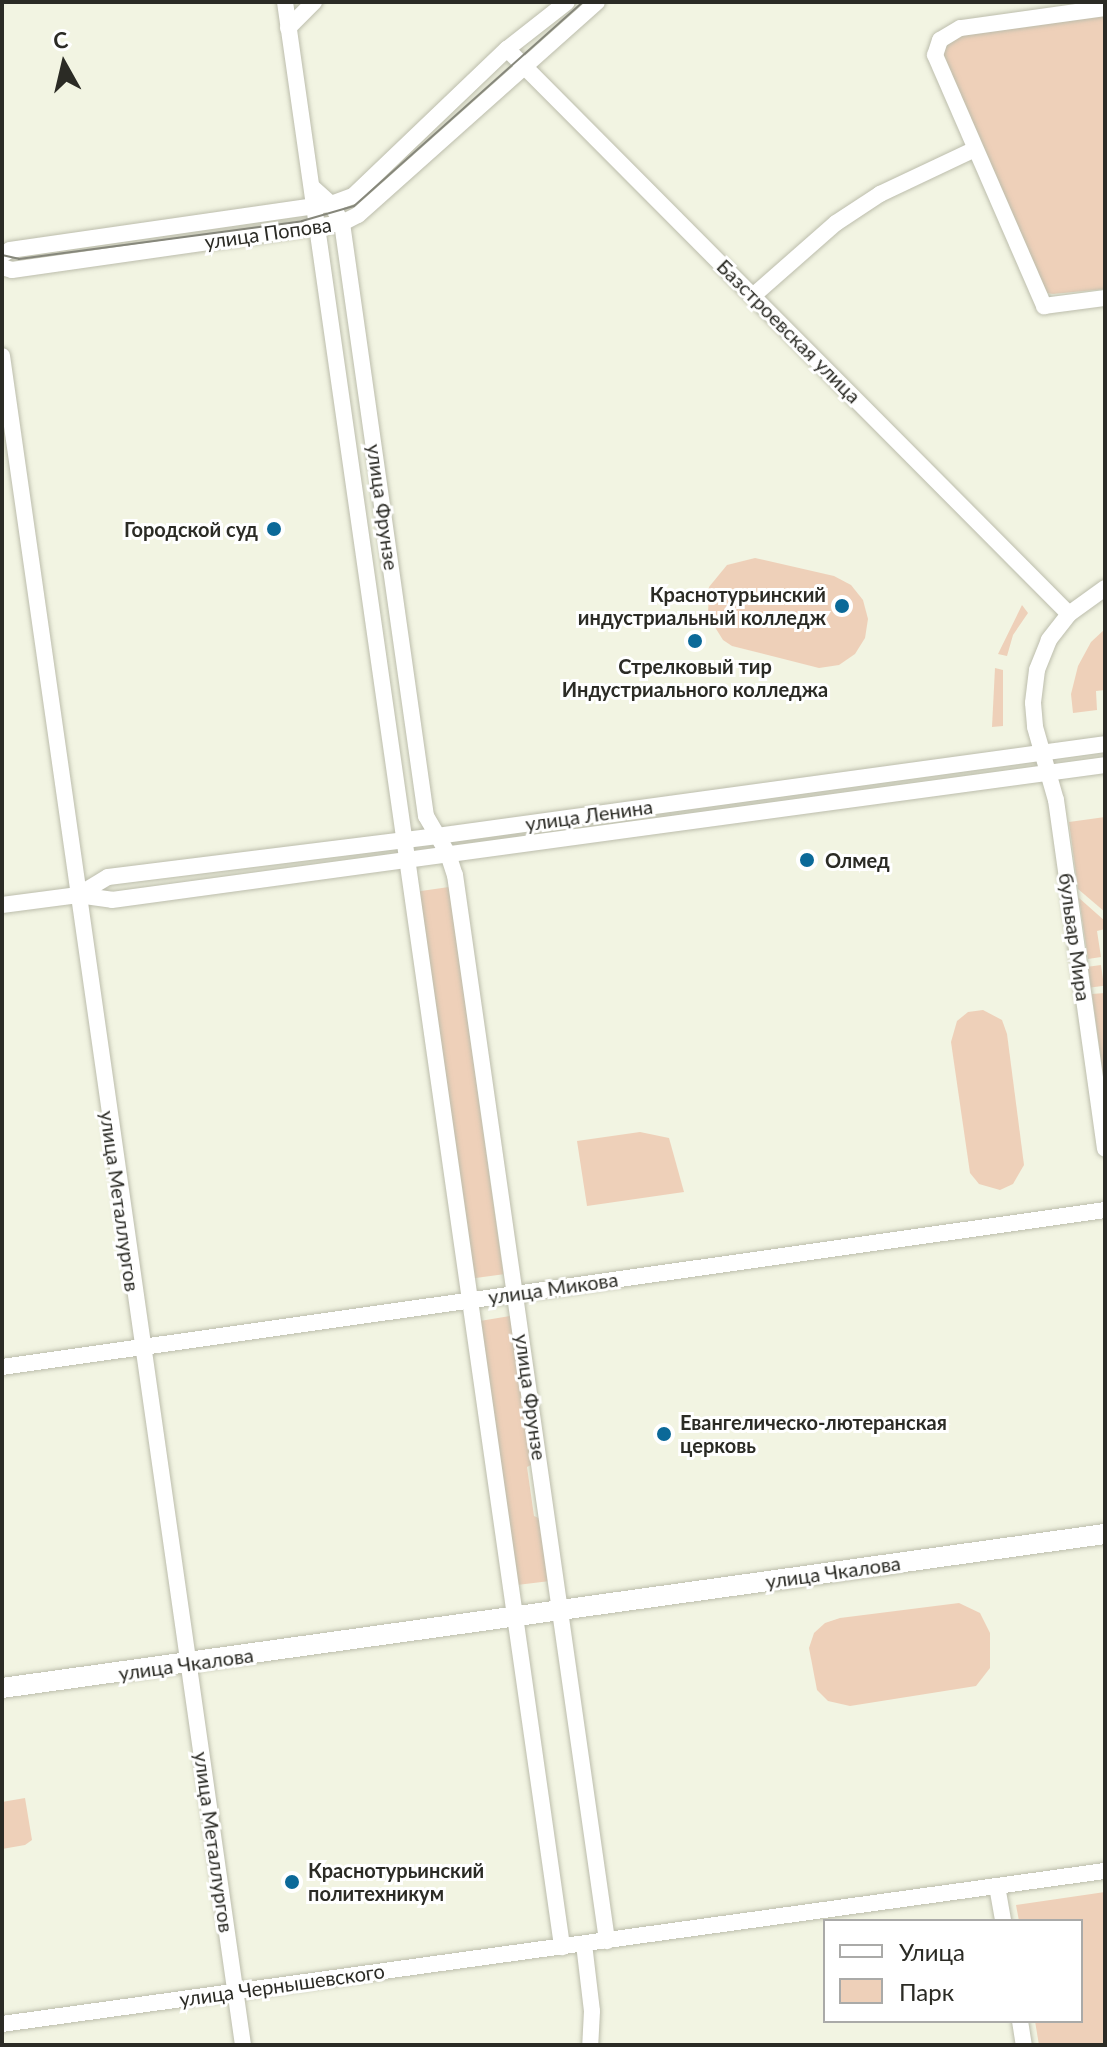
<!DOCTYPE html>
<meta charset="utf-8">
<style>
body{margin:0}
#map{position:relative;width:1107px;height:2047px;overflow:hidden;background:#f2f4e2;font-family:Lato,sans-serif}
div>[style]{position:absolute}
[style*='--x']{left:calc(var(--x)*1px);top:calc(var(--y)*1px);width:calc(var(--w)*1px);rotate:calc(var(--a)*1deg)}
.green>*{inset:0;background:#eed0b9;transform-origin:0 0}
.roads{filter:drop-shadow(0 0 2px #bcbdac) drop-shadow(0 0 2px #bcbdac)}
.minor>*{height:16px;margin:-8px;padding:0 8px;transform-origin:8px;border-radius:8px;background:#fff}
.major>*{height:20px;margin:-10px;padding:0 10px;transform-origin:10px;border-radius:10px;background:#fff}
.tram>*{height:2px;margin:-1px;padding:0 1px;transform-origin:1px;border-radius:1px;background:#86877b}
.dots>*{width:22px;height:22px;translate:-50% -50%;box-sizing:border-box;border:4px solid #fff;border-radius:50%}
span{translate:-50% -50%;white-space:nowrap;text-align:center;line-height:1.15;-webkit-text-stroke:6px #fff;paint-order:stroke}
.street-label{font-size:20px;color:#2b2b25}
.poi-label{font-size:20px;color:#2b2b25;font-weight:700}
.right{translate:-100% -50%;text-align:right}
.left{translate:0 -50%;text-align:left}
.frame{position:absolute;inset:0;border:4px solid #2b2b25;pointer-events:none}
.legend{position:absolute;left:823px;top:1919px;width:260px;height:104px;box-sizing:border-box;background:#fff;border:2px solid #aaaaa8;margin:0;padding:10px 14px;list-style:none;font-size:24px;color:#2b2b25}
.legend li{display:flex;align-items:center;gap:16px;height:40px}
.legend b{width:40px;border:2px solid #aaaaa8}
.north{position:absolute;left:24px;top:24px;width:80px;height:80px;-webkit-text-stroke:6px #fff;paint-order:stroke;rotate:352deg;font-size:22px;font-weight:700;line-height:32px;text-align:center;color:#2b2b25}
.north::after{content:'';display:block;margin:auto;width:28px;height:36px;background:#2b2b25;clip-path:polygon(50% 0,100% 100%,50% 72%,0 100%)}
</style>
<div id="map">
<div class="green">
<i style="clip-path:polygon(1105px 15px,1105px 289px,1053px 294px,1047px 293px,944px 60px,944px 52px,947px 45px,963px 35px)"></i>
<i style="clip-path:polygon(755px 558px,834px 576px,851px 585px,863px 600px,868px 619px,865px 638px,855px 654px,839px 665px,819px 668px,732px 646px,723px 640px,708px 616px,709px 587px,727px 565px)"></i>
<i style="clip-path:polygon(1022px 605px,1028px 613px,1013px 635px,1007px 656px,998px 654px)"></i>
<i style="clip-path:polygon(1105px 629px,1105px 690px,1096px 691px,1097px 710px,1073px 713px,1071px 694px,1078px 666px,1091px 642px)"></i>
<i style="clip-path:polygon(995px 668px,1003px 670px,1003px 726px,992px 727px)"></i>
<i style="clip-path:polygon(1105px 817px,1105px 912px,1078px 889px,1069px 822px)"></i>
<i style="left:449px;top:887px;width:391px;height:30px;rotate:82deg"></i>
<i style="clip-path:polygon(1079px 898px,1105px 921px,1105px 929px,1097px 931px,1101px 957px,1088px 959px)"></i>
<i style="left:1101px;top:965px;width:21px;height:13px;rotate:82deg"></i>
<i style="clip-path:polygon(1105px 993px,1105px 1068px,1103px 1074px,1092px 994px)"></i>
<i style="clip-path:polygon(983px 1010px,1002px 1020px,1007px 1034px,1024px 1165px,1013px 1184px,1000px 1190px,979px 1184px,970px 1173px,951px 1042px,957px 1021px,968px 1012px)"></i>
<i style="clip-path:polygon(640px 1132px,669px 1138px,684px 1192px,587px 1206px,577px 1141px)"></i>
<i style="clip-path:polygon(516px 1315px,535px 1463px,527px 1467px,534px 1516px,543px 1520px,550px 1581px,517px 1585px,480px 1321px)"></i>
<i style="clip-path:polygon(959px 1603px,980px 1613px,990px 1633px,990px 1668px,976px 1686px,850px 1706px,828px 1701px,817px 1690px,809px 1648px,814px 1633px,825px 1623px,840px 1618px)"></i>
<i style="clip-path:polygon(25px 1798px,32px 1840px,25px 1845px,2px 1849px,2px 1802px)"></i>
<i style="clip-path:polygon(1105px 1892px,1105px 2045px,1039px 2045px,1035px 2021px,1081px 2021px,1081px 1921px,1019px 1921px,1016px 1905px)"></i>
</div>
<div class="roads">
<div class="minor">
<i style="--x:285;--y:2;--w:1965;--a:81.89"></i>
<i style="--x:1105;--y:8;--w:146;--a:172.1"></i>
<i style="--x:960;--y:28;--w:23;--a:149"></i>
<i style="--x:940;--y:40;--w:16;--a:108"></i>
<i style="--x:935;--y:55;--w:274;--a:66.5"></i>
<i style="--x:1044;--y:306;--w:62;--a:-7.5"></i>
<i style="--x:288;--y:28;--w:37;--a:-45"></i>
<i style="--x:507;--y:49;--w:797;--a:45.15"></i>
<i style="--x:312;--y:187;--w:25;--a:42"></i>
<i style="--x:331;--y:204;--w:22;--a:60"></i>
<i style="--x:342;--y:223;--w:599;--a:81.94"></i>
<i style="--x:426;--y:816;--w:44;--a:59.9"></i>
<i style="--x:448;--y:854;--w:22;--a:72"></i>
<i style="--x:455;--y:875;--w:1077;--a:81.88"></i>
<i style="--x:2;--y:255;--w:9;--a:-32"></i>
<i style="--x:10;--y:250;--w:324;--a:-8.2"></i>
<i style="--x:331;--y:204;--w:23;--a:-20"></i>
<i style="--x:353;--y:196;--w:213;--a:-43.7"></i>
<i style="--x:507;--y:49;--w:76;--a:-38.1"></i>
<i style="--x:2;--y:267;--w:10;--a:17"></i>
<i style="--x:12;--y:270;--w:333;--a:-8.1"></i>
<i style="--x:342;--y:223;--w:18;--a:-27"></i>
<i style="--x:358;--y:215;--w:320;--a:-41.7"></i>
<i style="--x:754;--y:295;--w:109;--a:-41.3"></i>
<i style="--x:836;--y:223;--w:53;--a:-33.4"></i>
<i style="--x:880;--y:194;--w:105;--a:-25.3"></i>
<i style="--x:2;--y:356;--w:1706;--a:81.88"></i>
<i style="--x:1105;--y:588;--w:44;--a:144.2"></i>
<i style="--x:1069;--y:614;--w:33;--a:128"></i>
<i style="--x:1049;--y:640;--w:32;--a:112"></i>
<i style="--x:1037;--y:670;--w:33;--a:97"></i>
<i style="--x:1033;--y:703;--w:24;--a:85"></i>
<i style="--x:1035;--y:727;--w:76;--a:74"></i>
<i style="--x:1056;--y:800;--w:352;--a:82"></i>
<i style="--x:78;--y:895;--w:35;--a:-31"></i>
<i style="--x:108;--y:877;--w:332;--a:-7.1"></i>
<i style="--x:437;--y:836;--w:674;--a:-7.84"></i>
<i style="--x:2;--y:905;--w:77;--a:-7.5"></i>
<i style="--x:78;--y:895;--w:34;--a:8"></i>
<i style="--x:112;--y:900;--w:1002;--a:-7.74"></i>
<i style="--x:2;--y:1367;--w:1114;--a:-8.1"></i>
<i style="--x:997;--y:1886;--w:36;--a:80"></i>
<i style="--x:584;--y:1944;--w:67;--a:83.2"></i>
<i style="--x:592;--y:2011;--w:34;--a:93"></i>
<i style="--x:1020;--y:2021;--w:24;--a:81"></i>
<i style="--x:2;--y:2024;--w:1114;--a:-7.9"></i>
</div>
<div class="major">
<i style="--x:2;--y:1688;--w:1114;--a:-7.95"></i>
</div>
</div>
<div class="tram">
<i style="--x:2;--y:255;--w:17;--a:13"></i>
<i style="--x:19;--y:259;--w:286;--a:-7.6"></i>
<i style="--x:302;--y:221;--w:54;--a:-16.1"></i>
<i style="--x:354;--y:206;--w:307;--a:-41.7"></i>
</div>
<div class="dots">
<i style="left:274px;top:529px;background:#0b6998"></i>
<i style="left:842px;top:606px;background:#0b6998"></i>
<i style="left:695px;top:641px;background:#0b6998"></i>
<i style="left:807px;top:860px;background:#0b6998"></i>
<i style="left:664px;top:1434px;background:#0b6998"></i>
<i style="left:292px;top:1882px;background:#0b6998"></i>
</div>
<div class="street-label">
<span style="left:268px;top:233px;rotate:-8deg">улица Попова</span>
<span style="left:789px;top:331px;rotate:45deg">Базстроевская улица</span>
<span style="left:383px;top:507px;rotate:82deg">улица Фрунзе</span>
<span style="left:589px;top:815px;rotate:-8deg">улица Ленина</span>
<span style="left:1075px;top:937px;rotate:82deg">бульвар Мира</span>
<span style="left:120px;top:1201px;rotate:82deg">улица Металлургов</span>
<span style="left:553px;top:1288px;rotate:-8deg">улица Микова</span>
<span style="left:531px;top:1397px;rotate:82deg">улица Фрунзе</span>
<span style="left:833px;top:1572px;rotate:-8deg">улица Чкалова</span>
<span style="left:186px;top:1664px;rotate:-8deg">улица Чкалова</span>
<span style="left:214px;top:1842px;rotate:82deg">улица Металлургов</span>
<span style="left:282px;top:1985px;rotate:-8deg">улица Чернышевского</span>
</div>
<div class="poi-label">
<span class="right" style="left:258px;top:529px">Городской суд</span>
<span class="right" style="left:826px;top:606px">Краснотурьинский<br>индустриальный колледж</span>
<span style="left:695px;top:678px">Стрелковый тир<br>Индустриального колледжа</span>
<span class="left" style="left:825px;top:860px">Олмед</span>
<span class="left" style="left:680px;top:1434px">Евангелическо-лютеранская<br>церковь</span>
<span class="left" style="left:308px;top:1882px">Краснотурьинский<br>политехникум</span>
</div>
<div class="frame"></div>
<ul class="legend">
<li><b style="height:10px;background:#fff"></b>Улица</li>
<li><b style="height:22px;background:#eed0b9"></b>Парк</li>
</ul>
<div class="north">С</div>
</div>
